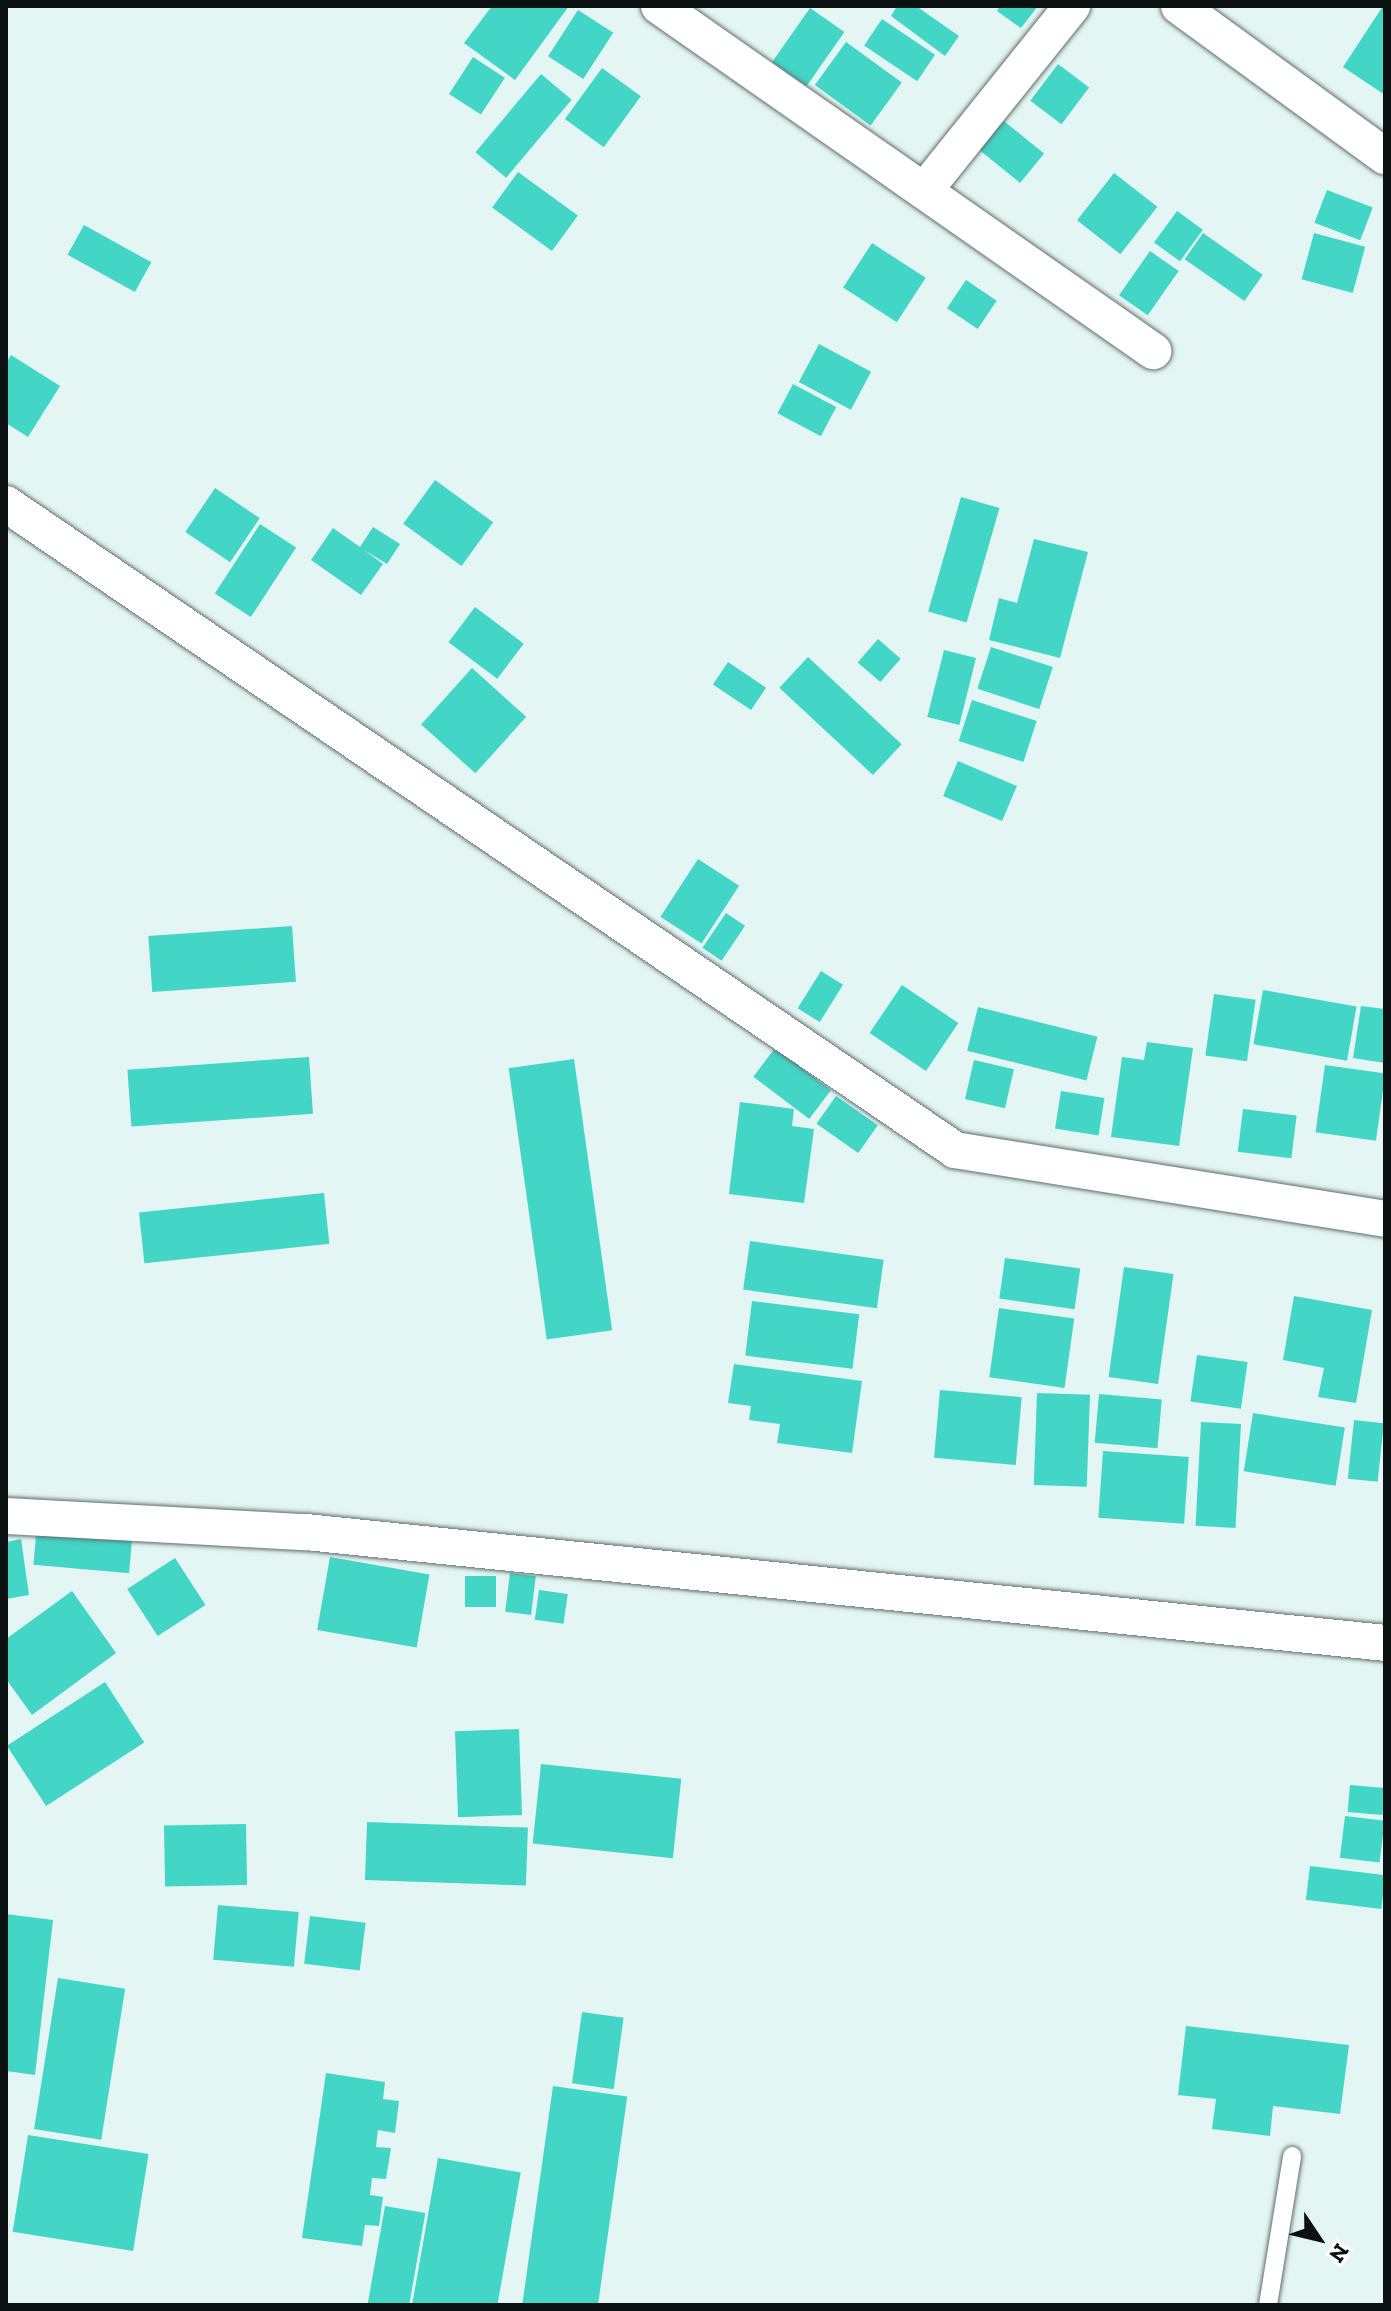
<!DOCTYPE html>
<style>
body{margin:0}
#map{position:relative;width:1391px;height:2311px;overflow:hidden;background:#e4f6f3;font-family:"Zilla Slab",serif}
div>[style]{position:absolute}
[style*='--x']{left:calc(var(--x)*1px);top:calc(var(--y)*1px);width:calc(var(--w)*1px);rotate:calc(var(--a)*1deg)}
.building>*{inset:0;background:#43d5c6;transform-origin:0 0}
.roads{filter:drop-shadow(0 0 2px #5e6e6b) drop-shadow(0 0 2px #5e6e6b)}
.service>*{height:18px;margin:-9px;padding:0 9px;transform-origin:9px;border-radius:9px;background:#fff}
.minor>*{height:36px;margin:-18px;padding:0 18px;transform-origin:18px;border-radius:18px;background:#fff}
span{translate:-50% -50%;white-space:nowrap;text-align:center;line-height:1.15;-webkit-text-stroke:7px #fefefe;paint-order:stroke}
.frame{position:absolute;inset:0;border:8px solid #0b1110;pointer-events:none}
.north{position:absolute;left:1279px;top:2199px;width:80px;height:80px;-webkit-text-stroke:6px #fefefe;paint-order:stroke;rotate:125deg;font-size:22px;font-weight:700;line-height:32px;text-align:center;color:#0b1110}
.north::after{content:'';display:block;margin:auto;width:28px;height:36px;background:#0b1110;clip-path:polygon(50% 0,100% 100%,50% 72%,0 100%)}
</style>
<div id="map">
<div class="building">
<i style="clip-path:polygon(492px 6px,569px 6px,515px 80px,464px 43px)"></i>
<i style="clip-path:polygon(897px 6px,916px 6px,959px 36px,945px 56px,891px 16px)"></i>
<i style="clip-path:polygon(1000px 6px,1038px 6px,1021px 28px,997px 11px)"></i>
<i style="clip-path:polygon(1383px 6px,1385px 6px,1385px 95px,1343px 67px)"></i>
<i style="left:810px;top:8px;width:42px;height:66px;rotate:35deg"></i>
<i style="left:578px;top:10px;width:42px;height:55px;rotate:33deg"></i>
<i style="left:882px;top:19px;width:64px;height:32px;rotate:34deg"></i>
<i style="left:846px;top:42px;width:69px;height:53px;rotate:36deg"></i>
<i style="left:473px;top:57px;width:38px;height:44px;rotate:33deg"></i>
<i style="left:1058px;top:64px;width:39px;height:46px;rotate:37deg"></i>
<i style="left:602px;top:68px;width:48px;height:63px;rotate:36deg"></i>
<i style="left:541px;top:74px;width:40px;height:102px;rotate:40deg"></i>
<i style="left:999px;top:117px;width:58px;height:38px;rotate:39deg"></i>
<i style="left:518px;top:172px;width:74px;height:44px;rotate:36deg"></i>
<i style="left:1114px;top:173px;width:55px;height:60px;rotate:38deg"></i>
<i style="left:1327px;top:190px;width:49px;height:35px;rotate:21deg"></i>
<i style="left:1177px;top:211px;width:32px;height:39px;rotate:36deg"></i>
<i style="left:84px;top:225px;width:77px;height:34px;rotate:29deg"></i>
<i style="left:1203px;top:233px;width:73px;height:32px;rotate:35deg"></i>
<i style="left:1314px;top:233px;width:53px;height:48px;rotate:15deg"></i>
<i style="left:872px;top:243px;width:64px;height:53px;rotate:33deg"></i>
<i style="left:1150px;top:251px;width:35px;height:54px;rotate:35deg"></i>
<i style="left:966px;top:280px;width:37px;height:34px;rotate:34deg"></i>
<i style="left:819px;top:344px;width:59px;height:43px;rotate:28deg"></i>
<i style="clip-path:polygon(11px 355px,60px 386px,28px 437px,6px 423px,6px 363px)"></i>
<i style="left:793px;top:384px;width:49px;height:33px;rotate:28deg"></i>
<i style="left:435px;top:480px;width:72px;height:54px;rotate:36deg"></i>
<i style="left:215px;top:488px;width:54px;height:53px;rotate:34deg"></i>
<i style="left:961px;top:497px;width:40px;height:119px;rotate:16deg"></i>
<i style="left:260px;top:524px;width:43px;height:83px;rotate:33deg"></i>
<i style="clip-path:polygon(373px 527px,400px 544px,387px 564px,364px 550px,383px 564px,361px 595px,311px 560px,333px 528px,360px 547px)"></i>
<i style="clip-path:polygon(1034px 539px,1088px 552px,1060px 658px,989px 640px,999px 598px,1017px 603px)"></i>
<i style="left:475px;top:607px;width:61px;height:44px;rotate:37deg"></i>
<i style="left:878px;top:639px;width:30px;height:31px;rotate:41deg"></i>
<i style="left:991px;top:647px;width:65px;height:44px;rotate:18deg"></i>
<i style="left:944px;top:650px;width:33px;height:69px;rotate:14deg"></i>
<i style="left:808px;top:657px;width:128px;height:42px;rotate:43deg"></i>
<i style="left:728px;top:662px;width:46px;height:27px;rotate:34deg"></i>
<i style="left:472px;top:668px;width:73px;height:76px;rotate:42deg"></i>
<i style="left:972px;top:700px;width:68px;height:43px;rotate:18deg"></i>
<i style="left:958px;top:761px;width:64px;height:38px;rotate:23deg"></i>
<i style="left:698px;top:859px;width:49px;height:69px;rotate:33deg"></i>
<i style="left:726px;top:913px;width:23px;height:42px;rotate:34deg"></i>
<i style="left:292px;top:926px;width:56px;height:144px;rotate:86deg"></i>
<i style="left:821px;top:971px;width:26px;height:44px;rotate:32deg"></i>
<i style="left:902px;top:985px;width:68px;height:58px;rotate:34deg"></i>
<i style="left:1263px;top:990px;width:95px;height:55px;rotate:10deg"></i>
<i style="left:1214px;top:994px;width:42px;height:62px;rotate:8deg"></i>
<i style="clip-path:polygon(1361px 1006px,1385px 1009px,1385px 1063px,1353px 1058px)"></i>
<i style="left:978px;top:1007px;width:123px;height:45px;rotate:14deg"></i>
<i style="clip-path:polygon(1147px 1042px,1193px 1048px,1179px 1146px,1111px 1137px,1122px 1057px,1144px 1060px)"></i>
<i style="left:775px;top:1048px;width:70px;height:36px;rotate:37deg"></i>
<i style="left:309px;top:1057px;width:57px;height:182px;rotate:86deg"></i>
<i style="left:574px;top:1059px;width:274px;height:66px;rotate:82deg"></i>
<i style="left:974px;top:1060px;width:41px;height:40px;rotate:13deg"></i>
<i style="left:1325px;top:1065px;width:61px;height:68px;rotate:8deg"></i>
<i style="left:1061px;top:1091px;width:44px;height:38px;rotate:9deg"></i>
<i style="left:836px;top:1096px;width:51px;height:34px;rotate:35deg"></i>
<i style="clip-path:polygon(740px 1102px,794px 1109px,792px 1126px,814px 1129px,804px 1203px,729px 1194px)"></i>
<i style="left:1243px;top:1109px;width:54px;height:43px;rotate:7deg"></i>
<i style="left:324px;top:1193px;width:51px;height:186px;rotate:84deg"></i>
<i style="left:750px;top:1241px;width:135px;height:49px;rotate:8deg"></i>
<i style="left:1005px;top:1258px;width:76px;height:41px;rotate:8deg"></i>
<i style="left:1124px;top:1267px;width:50px;height:111px;rotate:8deg"></i>
<i style="clip-path:polygon(1294px 1296px,1372px 1310px,1356px 1403px,1318px 1397px,1324px 1368px,1283px 1360px)"></i>
<i style="left:752px;top:1301px;width:108px;height:55px;rotate:7deg"></i>
<i style="left:999px;top:1308px;width:76px;height:70px;rotate:8deg"></i>
<i style="left:1197px;top:1355px;width:51px;height:47px;rotate:8deg"></i>
<i style="clip-path:polygon(734px 1364px,862px 1381px,852px 1453px,777px 1443px,780px 1424px,749px 1420px,751px 1406px,728px 1403px)"></i>
<i style="left:940px;top:1390px;width:82px;height:68px;rotate:5deg"></i>
<i style="left:1037px;top:1393px;width:53px;height:92px;rotate:2deg"></i>
<i style="left:1099px;top:1394px;width:63px;height:49px;rotate:5deg"></i>
<i style="left:1253px;top:1413px;width:93px;height:59px;rotate:9deg"></i>
<i style="left:1354px;top:1420px;width:30px;height:59px;rotate:6deg"></i>
<i style="left:1201px;top:1422px;width:40px;height:104px;rotate:3deg"></i>
<i style="left:1103px;top:1451px;width:86px;height:67px;rotate:4deg"></i>
<i style="left:37px;top:1524px;width:96px;height:41px;rotate:5deg"></i>
<i style="clip-path:polygon(21px 1539px,29px 1595px,6px 1599px,6px 1542px)"></i>
<i style="left:330px;top:1557px;width:101px;height:74px;rotate:10deg"></i>
<i style="left:175px;top:1558px;width:56px;height:57px;rotate:57deg"></i>
<i style="left:510px;top:1573px;width:26px;height:39px;rotate:7deg"></i>
<i style="left:465px;top:1576px;width:31px;height:31px"></i>
<i style="left:539px;top:1590px;width:29px;height:30px;rotate:8deg"></i>
<i style="clip-path:polygon(72px 1591px,116px 1653px,32px 1715px,6px 1679px,6px 1639px)"></i>
<i style="left:105px;top:1682px;width:72px;height:117px;rotate:57deg"></i>
<i style="left:519px;top:1729px;width:86px;height:64px;rotate:88deg"></i>
<i style="left:541px;top:1764px;width:141px;height:80px;rotate:6deg"></i>
<i style="left:1350px;top:1785px;width:35px;height:27px;rotate:5deg"></i>
<i style="left:1345px;top:1816px;width:40px;height:42px;rotate:7deg"></i>
<i style="left:367px;top:1822px;width:161px;height:58px;rotate:2deg"></i>
<i style="left:246px;top:1824px;width:61px;height:82px;rotate:89deg"></i>
<i style="left:1310px;top:1866px;width:76px;height:34px;rotate:7deg"></i>
<i style="left:218px;top:1905px;width:81px;height:55px;rotate:5deg"></i>
<i style="clip-path:polygon(6px 1914px,53px 1920px,35px 2075px,6px 2071px)"></i>
<i style="left:310px;top:1916px;width:56px;height:48px;rotate:7deg"></i>
<i style="left:58px;top:1978px;width:68px;height:153px;rotate:9deg"></i>
<i style="left:582px;top:2012px;width:42px;height:72px;rotate:8deg"></i>
<i style="clip-path:polygon(1186px 2026px,1349px 2045px,1340px 2114px,1273px 2106px,1270px 2136px,1212px 2129px,1216px 2099px,1178px 2095px)"></i>
<i style="clip-path:polygon(326px 2073px,385px 2082px,383px 2099px,399px 2101px,395px 2133px,378px 2130px,376px 2147px,391px 2148px,386px 2179px,372px 2178px,370px 2195px,383px 2197px,379px 2226px,365px 2225px,362px 2246px,302px 2238px)"></i>
<i style="left:553px;top:2086px;width:75px;height:222px;rotate:8deg"></i>
<i style="left:28px;top:2135px;width:122px;height:98px;rotate:9deg"></i>
<i style="left:438px;top:2158px;width:84px;height:149px;rotate:10deg"></i>
<i style="left:385px;top:2206px;width:41px;height:100px;rotate:10deg"></i>
</div>
<div class="roads">
<div class="service">
<i style="--x:1268;--y:2305;--w:151;--a:-80.8"></i>
</div>
<div class="minor">
<i style="--x:659;--y:6;--w:603;--a:34.93"></i>
<i style="--x:1179;--y:6;--w:255;--a:36.1"></i>
<i style="--x:924;--y:191;--w:237;--a:-51.3"></i>
<i style="--x:6;--y:504;--w:1148;--a:34.24"></i>
<i style="--x:955;--y:1150;--w:436;--a:9.1"></i>
<i style="--x:6;--y:1516;--w:300;--a:3.1"></i>
<i style="--x:306;--y:1532;--w:1085;--a:5.87"></i>
</div>
</div>
<div class="frame"></div>
<div class="north">N</div>
</div>
